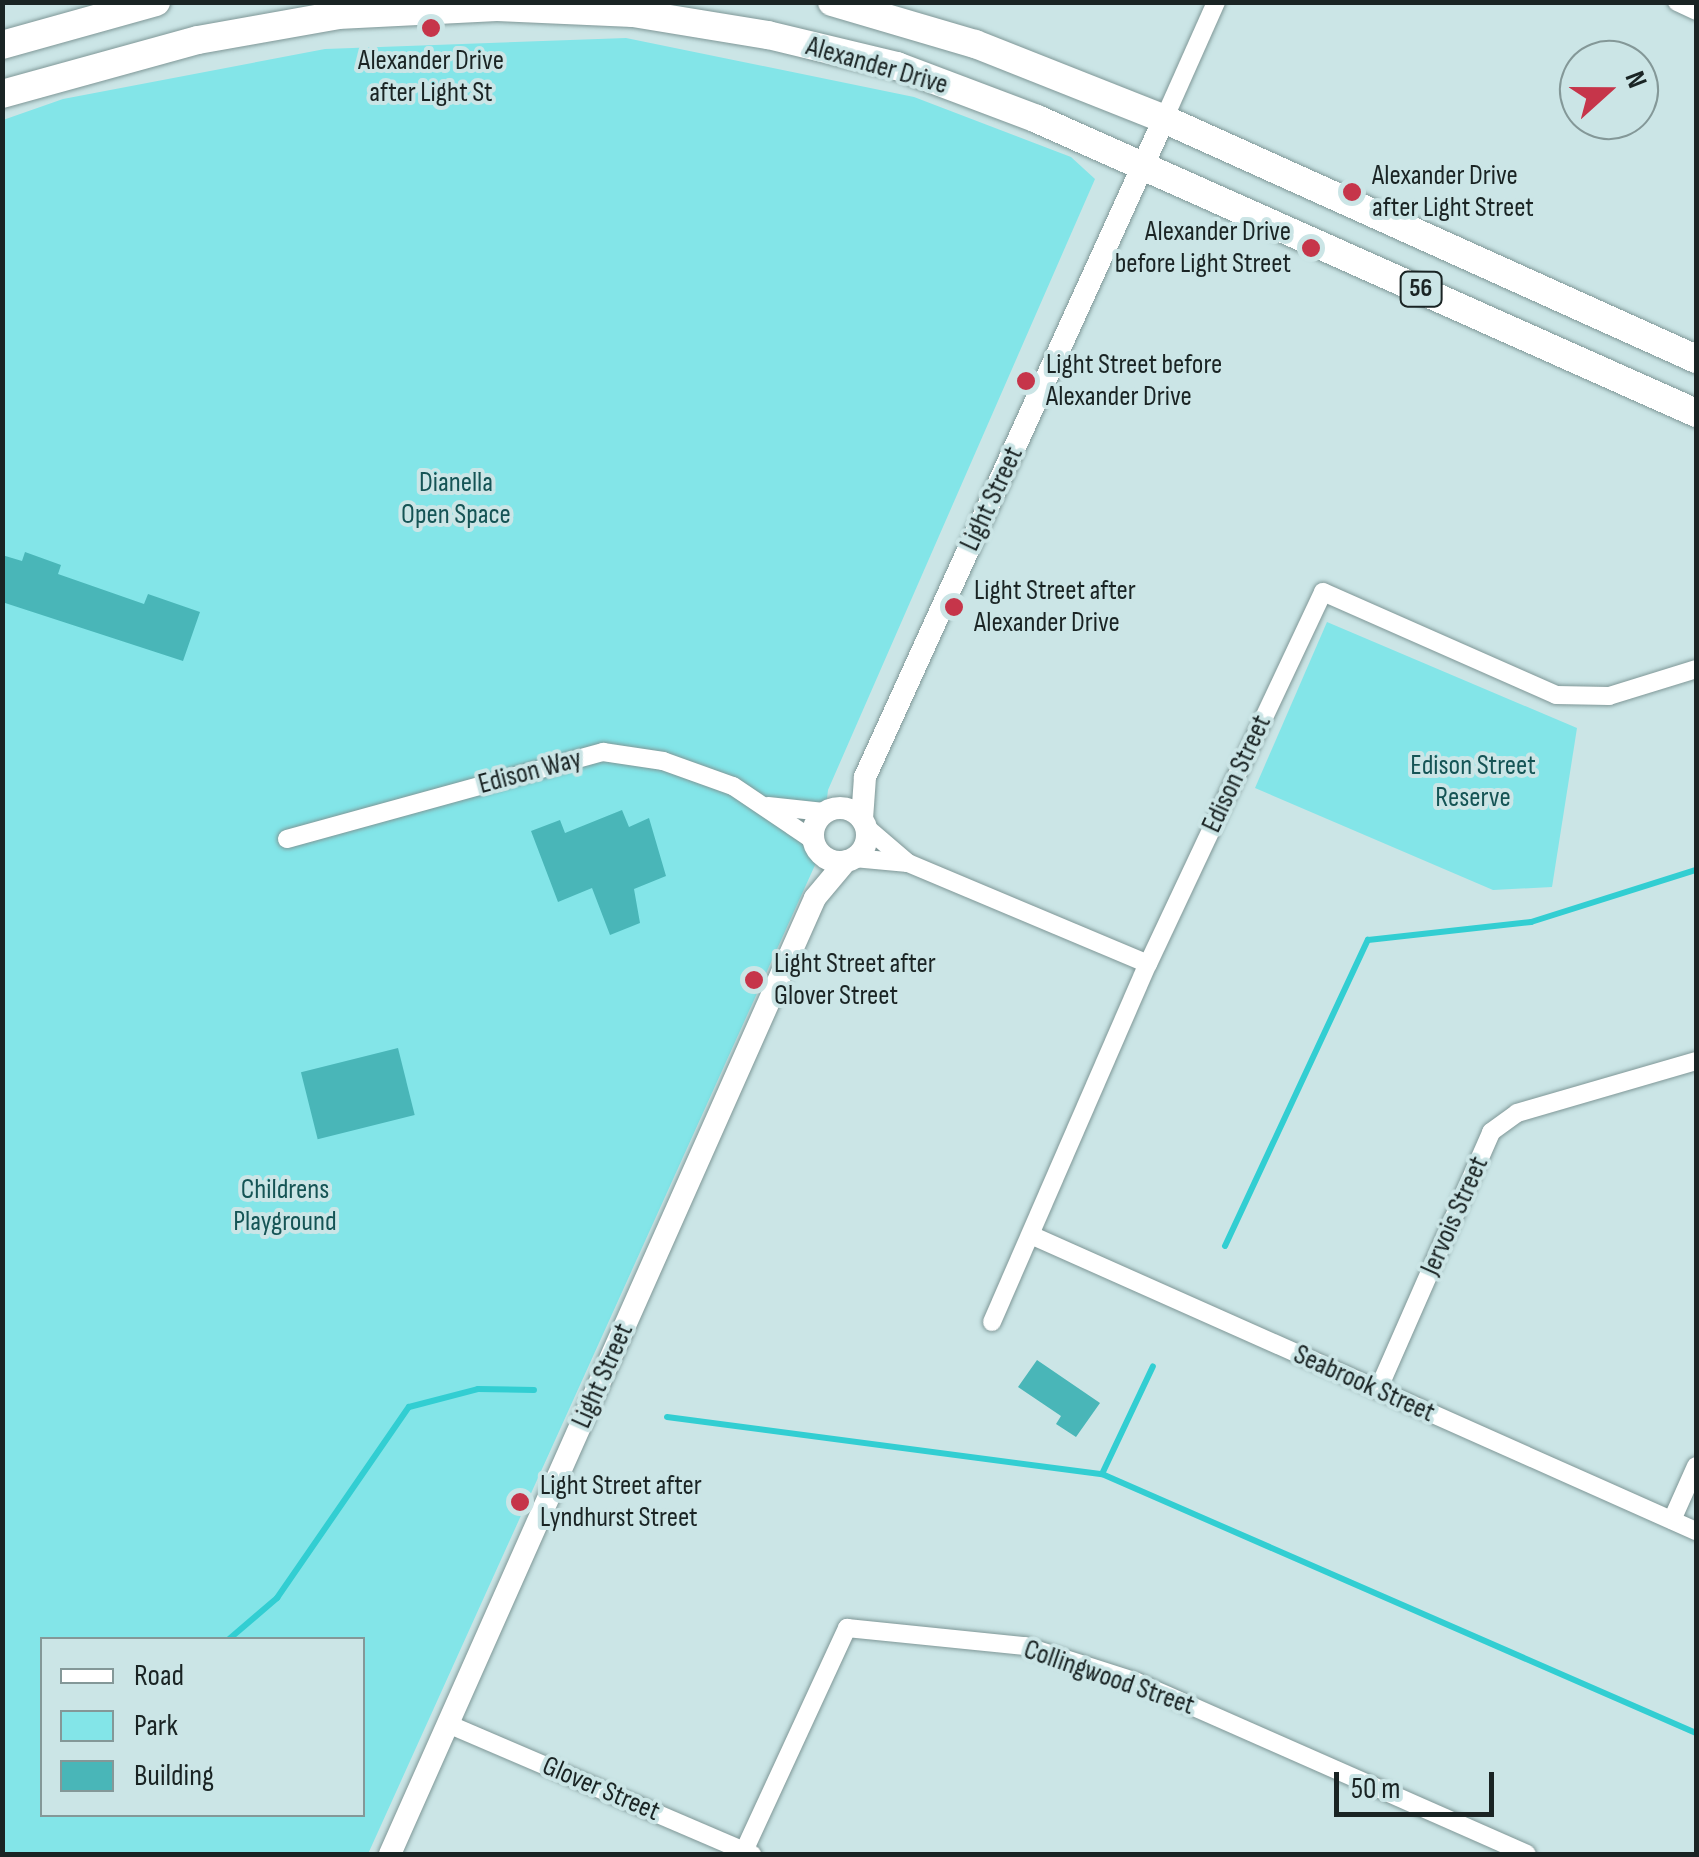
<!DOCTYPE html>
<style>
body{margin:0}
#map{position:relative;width:1699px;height:1857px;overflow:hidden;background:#cbe5e6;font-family:"Sofia Sans Condensed",sans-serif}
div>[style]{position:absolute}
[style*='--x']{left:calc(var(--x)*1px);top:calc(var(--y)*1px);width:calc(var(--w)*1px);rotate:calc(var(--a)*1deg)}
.green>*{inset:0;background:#83e5e8}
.stream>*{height:6px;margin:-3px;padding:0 3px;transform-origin:3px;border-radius:3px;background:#32ced2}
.building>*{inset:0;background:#49b6b8;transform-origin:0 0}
.roads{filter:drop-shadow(0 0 2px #7f9797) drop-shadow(0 0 2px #7f9797)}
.street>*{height:18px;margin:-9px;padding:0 9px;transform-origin:9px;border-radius:9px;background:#fff}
.secondary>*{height:22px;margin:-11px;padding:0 11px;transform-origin:11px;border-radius:11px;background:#fff}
.secondary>.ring{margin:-11px;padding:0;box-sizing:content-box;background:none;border:22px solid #fff;border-radius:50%}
.primary>*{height:28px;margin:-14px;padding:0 14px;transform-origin:14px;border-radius:14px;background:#fff}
.dots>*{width:28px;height:28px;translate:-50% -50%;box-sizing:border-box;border:5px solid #cbe5e6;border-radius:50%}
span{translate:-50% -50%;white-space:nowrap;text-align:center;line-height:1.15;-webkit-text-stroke:8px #cbe5e6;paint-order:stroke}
.shield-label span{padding:2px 8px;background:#cbe5e6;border:2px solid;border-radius:8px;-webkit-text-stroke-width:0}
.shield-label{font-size:25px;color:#1a2424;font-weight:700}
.poi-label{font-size:28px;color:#1a2424}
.left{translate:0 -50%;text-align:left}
.right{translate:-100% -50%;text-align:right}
.street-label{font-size:28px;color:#1a2424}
.park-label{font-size:28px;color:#155455}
.frame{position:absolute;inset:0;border:5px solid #1a2424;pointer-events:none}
.legend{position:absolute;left:40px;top:1637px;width:325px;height:180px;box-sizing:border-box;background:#cbe5e6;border:2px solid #849898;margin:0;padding:12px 18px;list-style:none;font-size:30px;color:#1a2424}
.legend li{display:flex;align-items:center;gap:20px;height:50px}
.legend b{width:50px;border:2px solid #849898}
.north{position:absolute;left:1559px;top:40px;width:100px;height:100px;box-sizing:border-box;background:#cbe5e6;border:2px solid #849898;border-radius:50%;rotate:69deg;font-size:28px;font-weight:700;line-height:40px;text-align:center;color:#1a2424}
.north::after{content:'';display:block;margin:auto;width:35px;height:45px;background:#c6354a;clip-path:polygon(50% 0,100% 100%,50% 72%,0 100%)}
.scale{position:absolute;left:1334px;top:1772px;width:160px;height:45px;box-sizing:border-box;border:5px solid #1a2424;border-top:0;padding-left:12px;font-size:30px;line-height:35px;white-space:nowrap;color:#1a2424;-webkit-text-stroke:8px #cbe5e6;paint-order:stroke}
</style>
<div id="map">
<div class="green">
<i style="clip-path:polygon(evenodd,626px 38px,914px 97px,1071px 157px,1095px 179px,828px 790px,820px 854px,368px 1854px,3px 1854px,3px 120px,63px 99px,325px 49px,626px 38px,42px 1640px,362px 1640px,362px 1814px,42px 1814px,42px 1640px)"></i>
<i style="clip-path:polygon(1327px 622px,1577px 728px,1552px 887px,1493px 890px,1255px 788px)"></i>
</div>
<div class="stream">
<i style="--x:1225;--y:1246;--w:338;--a:-65"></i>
<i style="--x:1368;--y:940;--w:164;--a:-6.3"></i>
<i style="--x:1531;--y:922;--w:173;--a:-17.5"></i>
<i style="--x:667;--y:1417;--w:439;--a:7.5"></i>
<i style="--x:1102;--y:1474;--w:648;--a:23.56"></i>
<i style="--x:1102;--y:1474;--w:119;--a:-64.7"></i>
<i style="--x:228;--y:1640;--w:65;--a:-40.6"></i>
<i style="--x:277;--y:1598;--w:232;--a:-55.4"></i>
<i style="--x:409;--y:1407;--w:71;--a:-14.6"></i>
<i style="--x:478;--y:1389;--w:56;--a:1"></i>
</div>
<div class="building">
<i style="clip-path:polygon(25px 552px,61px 565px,58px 574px,144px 604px,148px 594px,200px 612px,183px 661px,2px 602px,2px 555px,22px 561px)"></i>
<i style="clip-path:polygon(622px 810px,629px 827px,649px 818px,666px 876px,634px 889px,640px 923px,610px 935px,592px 888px,558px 902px,531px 831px,560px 820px,565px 833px)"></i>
<i style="left:398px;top:1048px;width:69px;height:100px;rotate:76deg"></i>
<i style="clip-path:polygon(1037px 1360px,1100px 1403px,1076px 1437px,1056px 1424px,1061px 1416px,1018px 1387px)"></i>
</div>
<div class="roads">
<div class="street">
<i style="--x:1677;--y:2;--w:21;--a:25"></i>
<i style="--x:1164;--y:119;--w:128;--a:-66"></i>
<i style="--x:768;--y:806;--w:56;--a:6.1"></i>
<i style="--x:866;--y:827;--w:55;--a:40.6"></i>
<i style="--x:287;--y:839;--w:328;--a:-15.4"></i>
<i style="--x:603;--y:752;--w:61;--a:8.5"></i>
<i style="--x:663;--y:761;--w:74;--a:19.7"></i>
<i style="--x:733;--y:786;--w:97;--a:34"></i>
<i style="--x:854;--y:858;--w:54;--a:5.3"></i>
<i style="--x:908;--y:863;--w:260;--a:22.8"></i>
<i style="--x:1033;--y:1236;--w:726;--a:23.99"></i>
<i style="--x:992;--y:1322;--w:391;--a:-66.5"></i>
<i style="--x:1148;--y:964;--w:411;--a:-64.8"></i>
<i style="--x:1323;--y:592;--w:255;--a:23.8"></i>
<i style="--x:1556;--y:695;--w:53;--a:1.1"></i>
<i style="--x:1609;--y:696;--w:91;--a:-17.2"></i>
<i style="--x:1378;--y:1390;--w:282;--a:-66.3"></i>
<i style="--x:1491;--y:1132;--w:32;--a:-36"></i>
<i style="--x:1517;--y:1113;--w:186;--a:-16.2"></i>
<i style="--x:1672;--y:1520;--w:59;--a:-66"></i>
<i style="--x:448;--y:1724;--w:331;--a:23.2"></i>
<i style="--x:744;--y:1851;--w:246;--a:-65.2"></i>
<i style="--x:847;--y:1628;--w:179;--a:5.8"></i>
<i style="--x:1025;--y:1646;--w:118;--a:17.8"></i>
<i style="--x:1137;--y:1682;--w:426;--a:23.8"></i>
</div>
<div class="secondary">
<i class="ring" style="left:813px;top:808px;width:32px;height:32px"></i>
<i style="--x:862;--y:819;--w:42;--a:-85.9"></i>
<i style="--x:865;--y:777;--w:723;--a:-65.56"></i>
<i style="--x:390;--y:1854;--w:1046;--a:-66.03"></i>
<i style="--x:815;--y:898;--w:48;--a:-50"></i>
</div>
<div class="primary">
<i style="--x:832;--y:2;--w:149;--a:16.4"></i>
<i style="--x:975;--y:44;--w:203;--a:21.6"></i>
<i style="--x:1164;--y:119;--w:584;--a:24.28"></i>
<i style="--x:2;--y:45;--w:160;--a:-15.6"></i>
<i style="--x:2;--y:94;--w:203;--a:-15.4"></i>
<i style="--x:198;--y:40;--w:142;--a:-10.1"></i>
<i style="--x:338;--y:15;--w:159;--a:-2.9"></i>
<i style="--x:497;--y:7;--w:136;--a:2.5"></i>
<i style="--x:633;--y:13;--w:137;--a:9.3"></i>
<i style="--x:768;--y:35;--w:133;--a:13.5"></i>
<i style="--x:897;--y:66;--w:150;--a:20.7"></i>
<i style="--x:1037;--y:119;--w:722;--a:24.04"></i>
</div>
</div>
<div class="dots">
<i style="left:431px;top:28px;background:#c6354a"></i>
<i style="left:1352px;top:192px;background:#c6354a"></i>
<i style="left:1311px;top:248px;background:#c6354a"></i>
<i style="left:1026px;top:381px;background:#c6354a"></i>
<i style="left:954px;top:607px;background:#c6354a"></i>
<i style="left:754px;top:980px;background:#c6354a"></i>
<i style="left:520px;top:1502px;background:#c6354a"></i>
</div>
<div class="shield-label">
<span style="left:1421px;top:289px">56</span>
</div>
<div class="poi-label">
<span style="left:431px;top:77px">Alexander Drive<br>after Light St</span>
<span class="left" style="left:1372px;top:192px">Alexander Drive<br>after Light Street</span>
<span class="right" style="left:1291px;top:248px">Alexander Drive<br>before Light Street</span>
<span class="left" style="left:1046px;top:381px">Light Street before<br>Alexander Drive</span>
<span class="left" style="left:974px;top:607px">Light Street after<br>Alexander Drive</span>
<span class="left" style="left:774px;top:980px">Light Street after<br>Glover Street</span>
<span class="left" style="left:540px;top:1502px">Light Street after<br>Lyndhurst Street</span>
</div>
<div class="street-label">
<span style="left:877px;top:66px;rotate:16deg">Alexander Drive</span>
<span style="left:992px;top:499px;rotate:-65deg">Light Street</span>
<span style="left:530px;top:772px;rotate:-15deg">Edison Way</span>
<span style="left:1237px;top:774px;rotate:-65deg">Edison Street</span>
<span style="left:1455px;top:1216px;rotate:-66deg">Jervois Street</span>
<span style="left:603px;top:1376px;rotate:-66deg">Light Street</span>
<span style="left:1364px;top:1384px;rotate:24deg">Seabrook Street</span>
<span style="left:1109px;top:1678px;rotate:19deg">Collingwood Street</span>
<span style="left:601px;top:1789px;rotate:23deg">Glover Street</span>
</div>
<div class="park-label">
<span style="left:456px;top:499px">Dianella<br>Open Space</span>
<span style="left:1473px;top:782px">Edison Street<br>Reserve</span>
<span style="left:285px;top:1206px">Childrens<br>Playground</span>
</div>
<div class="frame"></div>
<ul class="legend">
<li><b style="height:12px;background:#fff"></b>Road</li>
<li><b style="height:28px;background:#83e5e8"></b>Park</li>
<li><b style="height:28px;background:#49b6b8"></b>Building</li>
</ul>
<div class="north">N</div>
<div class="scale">50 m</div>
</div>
